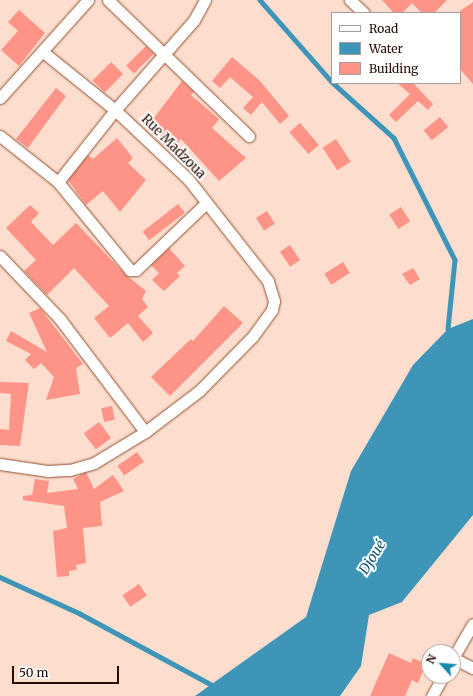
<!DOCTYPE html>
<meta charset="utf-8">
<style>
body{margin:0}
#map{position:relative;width:473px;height:696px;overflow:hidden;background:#fcddce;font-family:Merriweather,serif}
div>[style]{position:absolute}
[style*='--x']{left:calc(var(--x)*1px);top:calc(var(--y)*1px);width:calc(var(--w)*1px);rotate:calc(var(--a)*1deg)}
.water>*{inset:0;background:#3e95b8}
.stream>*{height:4.5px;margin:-2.25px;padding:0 2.25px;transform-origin:2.25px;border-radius:2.25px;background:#3e95b8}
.building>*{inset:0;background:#fe9487;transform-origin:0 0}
.roads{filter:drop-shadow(0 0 1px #92502d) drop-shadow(0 0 1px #92502d)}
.street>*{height:11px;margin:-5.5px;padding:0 5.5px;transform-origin:5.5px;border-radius:5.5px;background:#fff}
span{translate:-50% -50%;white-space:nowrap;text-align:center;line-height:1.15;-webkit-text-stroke:4px #fff;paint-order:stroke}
.street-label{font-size:13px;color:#250b01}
.water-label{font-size:14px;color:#0e556e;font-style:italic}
.legend{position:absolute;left:331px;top:12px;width:130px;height:72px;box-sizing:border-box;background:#fff;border:1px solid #a89d99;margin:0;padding:5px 7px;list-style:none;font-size:12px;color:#250b01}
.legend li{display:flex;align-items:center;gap:8px;height:20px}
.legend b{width:20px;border:1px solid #a89d99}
.north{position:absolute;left:421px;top:644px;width:40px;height:40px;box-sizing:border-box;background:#fff;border:1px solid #a89d99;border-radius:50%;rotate:296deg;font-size:11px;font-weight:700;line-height:16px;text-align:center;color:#250b01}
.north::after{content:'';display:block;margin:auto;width:14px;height:18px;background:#1687ad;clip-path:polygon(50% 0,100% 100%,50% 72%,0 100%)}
.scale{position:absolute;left:12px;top:666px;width:107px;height:18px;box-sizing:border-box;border:2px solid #250b01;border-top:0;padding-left:5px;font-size:12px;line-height:14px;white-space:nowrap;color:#250b01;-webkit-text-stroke:3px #fff;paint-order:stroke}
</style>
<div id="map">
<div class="water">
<i style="clip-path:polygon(473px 319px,473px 515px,402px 602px,369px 615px,361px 666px,340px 696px,195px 696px,306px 617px,351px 471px,413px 365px,448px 329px)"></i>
</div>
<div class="stream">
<i style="--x:260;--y:0;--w:109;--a:48.7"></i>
<i style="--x:333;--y:83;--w:82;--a:42"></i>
<i style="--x:394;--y:138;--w:136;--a:63.4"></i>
<i style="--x:455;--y:260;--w:69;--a:95.8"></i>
<i style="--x:0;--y:577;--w:87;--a:24.5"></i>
<i style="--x:79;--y:613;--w:153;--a:28.4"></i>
</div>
<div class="building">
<i style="clip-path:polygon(382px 0,447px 0,434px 13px,422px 13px,412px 3px,402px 13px,394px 13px)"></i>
<i style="clip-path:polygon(473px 2px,473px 84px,460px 69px,460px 11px)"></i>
<i style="clip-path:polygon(19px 10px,45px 33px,19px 66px,1px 50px,18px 31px,8px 22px)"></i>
<i style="left:146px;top:46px;width:11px;height:28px;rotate:45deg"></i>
<i style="clip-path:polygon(232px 57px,260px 81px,289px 116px,280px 124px,262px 102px,251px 115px,243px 108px,253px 97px,230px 77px,220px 88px,212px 81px)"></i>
<i style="left:111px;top:62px;width:17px;height:26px;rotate:45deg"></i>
<i style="clip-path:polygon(182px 81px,194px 92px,191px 95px,219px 119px,212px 128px,246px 158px,219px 181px,181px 139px,170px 152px,157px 140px,162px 133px,150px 123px)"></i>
<i style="clip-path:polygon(397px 83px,413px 83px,433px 104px,428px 110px,418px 101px,396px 122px,389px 115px,410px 94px)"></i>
<i style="clip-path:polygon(56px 88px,66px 96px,28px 148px,16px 139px)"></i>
<i style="left:440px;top:117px;width:13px;height:21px;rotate:51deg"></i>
<i style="left:300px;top:123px;width:29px;height:14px;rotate:49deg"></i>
<i style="clip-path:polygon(117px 138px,133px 158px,128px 163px,146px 180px,120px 212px,103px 191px,86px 205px,68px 180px,88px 155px,93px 159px)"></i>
<i style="left:336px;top:139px;width:27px;height:16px;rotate:57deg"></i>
<i style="left:178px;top:204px;width:11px;height:45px;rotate:52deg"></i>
<i style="clip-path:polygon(30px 205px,39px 213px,31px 222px,53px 245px,76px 223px,125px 274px,146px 291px,142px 299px,148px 307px,138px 316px,153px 333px,143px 342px,128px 323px,110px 338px,94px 318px,109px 306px,74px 268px,47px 295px,24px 271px,36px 260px,6px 228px)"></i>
<i style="left:401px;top:207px;width:17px;height:14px;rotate:57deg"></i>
<i style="left:267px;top:211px;width:15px;height:13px;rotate:58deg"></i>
<i style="left:290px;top:245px;width:18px;height:12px;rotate:56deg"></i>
<i style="clip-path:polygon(169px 248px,185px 266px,177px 273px,180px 276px,164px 291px,152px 280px,159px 273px,151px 265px)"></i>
<i style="left:343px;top:262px;width:13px;height:22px;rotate:58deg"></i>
<i style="clip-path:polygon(413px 268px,420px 279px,410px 285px,402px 274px)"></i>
<i style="clip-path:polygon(224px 306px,243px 323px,170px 396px,151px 377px,191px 339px,193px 341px)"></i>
<i style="clip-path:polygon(40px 308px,83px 364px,76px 368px,80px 394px,46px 400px,54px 377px,41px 363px,34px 369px,25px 360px,31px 354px,6px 341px,11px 331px,47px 352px,29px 313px)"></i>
<i style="clip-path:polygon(0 382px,29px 383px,20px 446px,0 445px,0 429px,9px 430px,11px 394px,0 393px)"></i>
<i style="left:112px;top:406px;width:14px;height:11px;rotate:78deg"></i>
<i style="left:99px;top:422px;width:20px;height:19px;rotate:53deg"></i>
<i style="left:137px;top:452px;width:12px;height:24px;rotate:55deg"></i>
<i style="clip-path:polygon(86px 472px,94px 489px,113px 475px,124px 491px,100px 502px,102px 526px,83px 528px,86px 563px,76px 565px,77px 570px,69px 571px,69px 576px,57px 577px,53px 531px,67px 528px,64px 506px,23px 500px,23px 496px,32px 495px,35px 479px,49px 481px,47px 493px,78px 489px,73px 479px)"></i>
<i style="left:139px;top:584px;width:14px;height:20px;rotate:56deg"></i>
<i style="clip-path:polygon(389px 653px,411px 663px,413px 658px,426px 664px,418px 683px,412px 680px,405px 696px,370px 696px)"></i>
</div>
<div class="roads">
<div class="street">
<i style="--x:108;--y:0;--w:196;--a:44"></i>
<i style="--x:350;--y:0;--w:19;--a:43"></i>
<i style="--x:0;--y:98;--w:132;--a:-48.1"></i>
<i style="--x:0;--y:136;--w:74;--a:38.4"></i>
<i style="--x:58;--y:182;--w:114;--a:50.7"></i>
<i style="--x:130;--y:270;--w:6;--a:0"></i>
<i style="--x:136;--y:270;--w:97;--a:-43.7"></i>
<i style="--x:58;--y:182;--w:92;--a:-51.6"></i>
<i style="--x:115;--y:110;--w:120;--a:-48.7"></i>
<i style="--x:194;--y:20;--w:23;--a:-61"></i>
<i style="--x:0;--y:256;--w:87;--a:46.4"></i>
<i style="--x:60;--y:319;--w:141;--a:53"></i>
<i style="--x:0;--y:464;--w:49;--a:8.3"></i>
<i style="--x:48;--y:471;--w:22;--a:-3"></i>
<i style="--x:70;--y:470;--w:25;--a:-16"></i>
<i style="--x:94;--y:463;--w:60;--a:-31.3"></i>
<i style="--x:145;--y:432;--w:68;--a:-37.2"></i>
<i style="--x:199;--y:391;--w:77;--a:-45.5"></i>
<i style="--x:253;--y:336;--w:32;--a:-54"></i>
<i style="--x:272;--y:310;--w:9;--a:-77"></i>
<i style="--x:274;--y:301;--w:21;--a:-107"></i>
<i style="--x:268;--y:281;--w:130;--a:-128.1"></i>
<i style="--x:188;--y:179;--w:100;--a:-136.6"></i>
<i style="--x:115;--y:110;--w:92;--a:-141.1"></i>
<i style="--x:453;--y:658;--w:39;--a:-60"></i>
<i style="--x:453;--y:658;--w:22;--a:27"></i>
<i style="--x:432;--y:696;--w:23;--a:-61"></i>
</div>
</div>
<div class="street-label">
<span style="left:173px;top:147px;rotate:45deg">Rue Madzoua</span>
</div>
<div class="water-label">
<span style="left:372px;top:557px;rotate:-58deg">Djoué</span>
</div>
<ul class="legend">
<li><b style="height:5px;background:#fff"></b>Road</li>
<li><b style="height:11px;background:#3e95b8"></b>Water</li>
<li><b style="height:11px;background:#fe9487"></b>Building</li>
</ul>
<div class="north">N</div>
<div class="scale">50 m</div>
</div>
